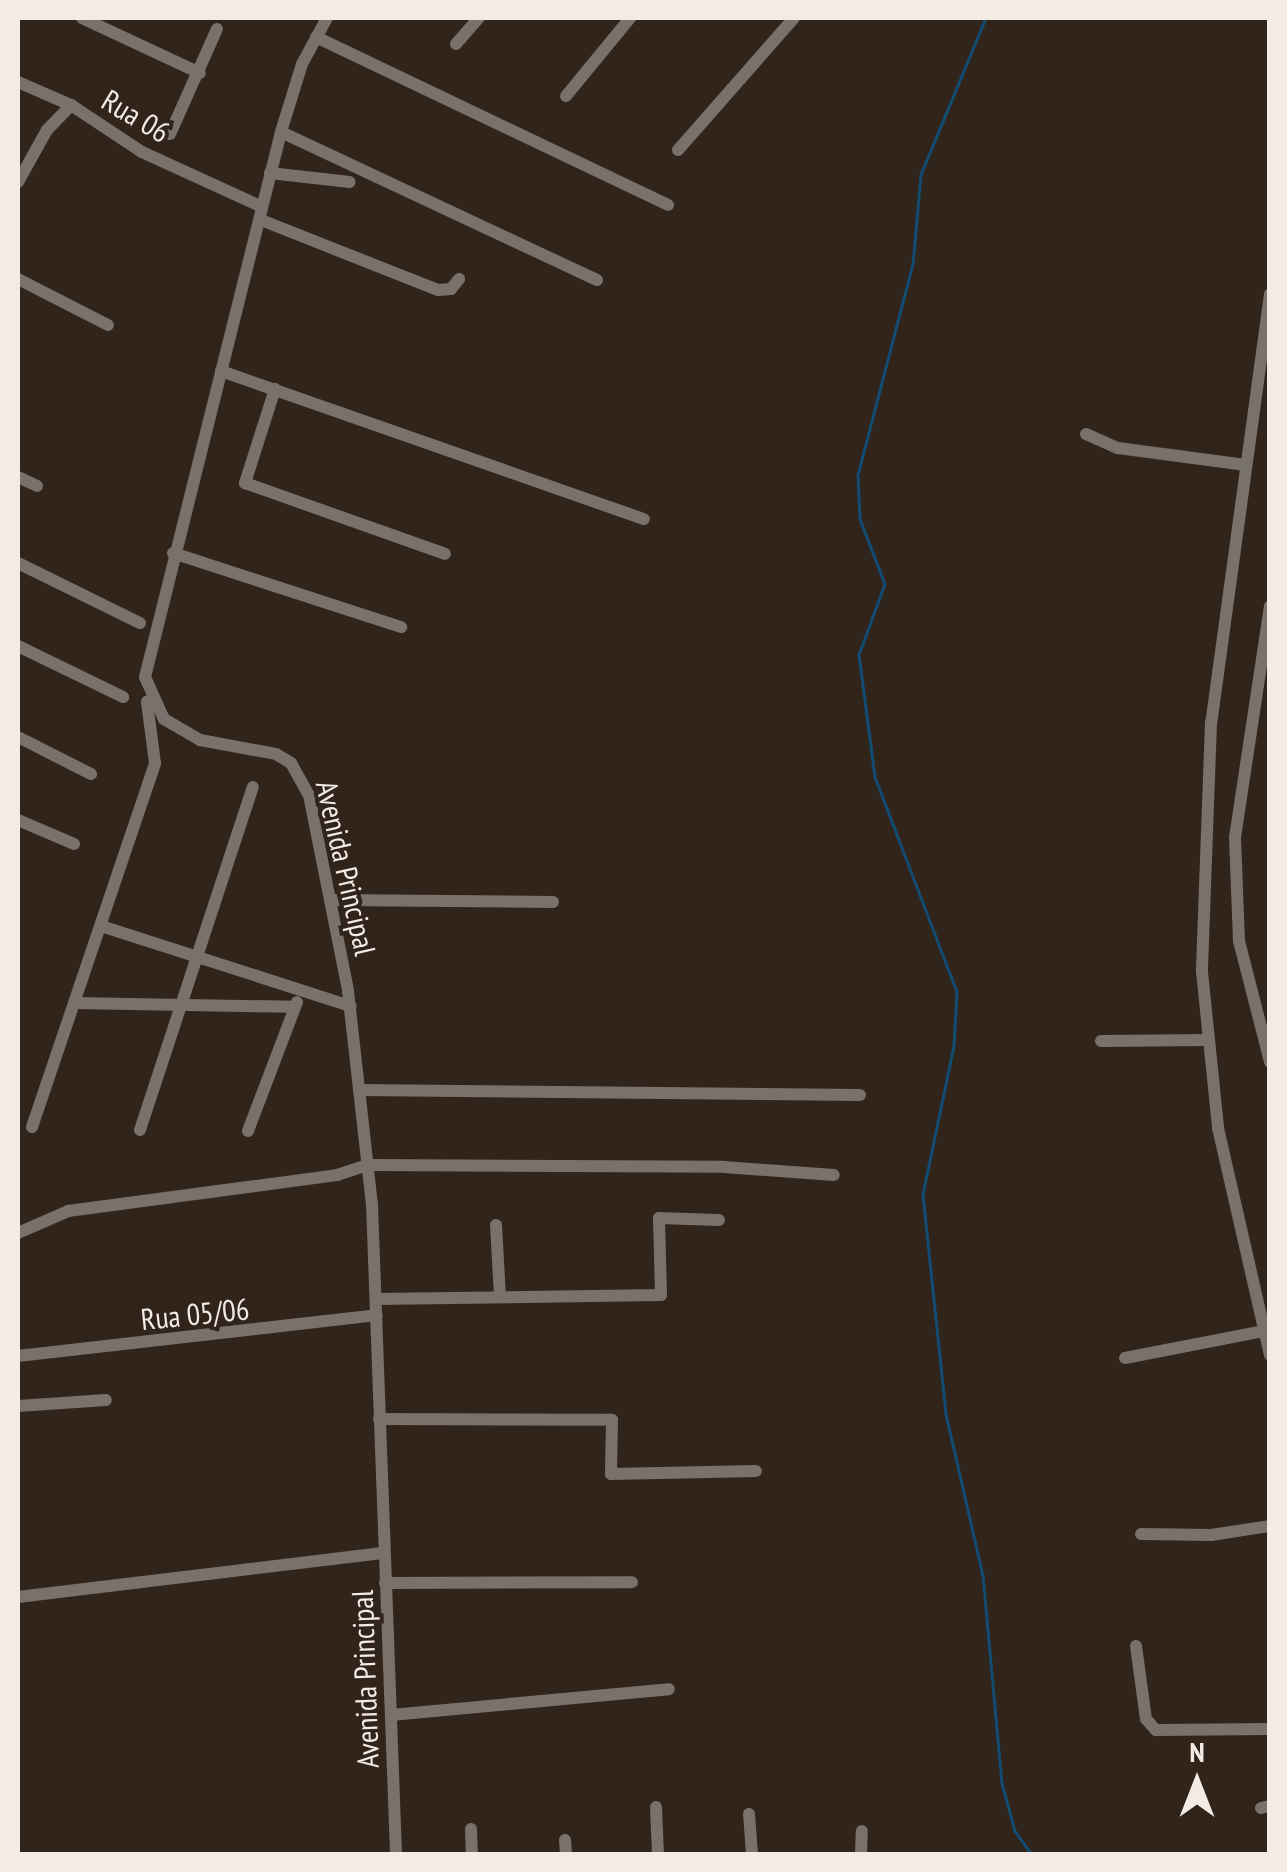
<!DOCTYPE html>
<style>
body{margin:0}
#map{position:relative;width:1287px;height:1872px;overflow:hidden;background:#31241b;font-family:"PT Sans Narrow",sans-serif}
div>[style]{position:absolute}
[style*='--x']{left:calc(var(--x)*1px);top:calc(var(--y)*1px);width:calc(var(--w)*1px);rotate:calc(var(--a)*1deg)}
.stream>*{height:2.5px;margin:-1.25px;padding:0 1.25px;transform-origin:1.25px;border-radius:1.25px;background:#124c72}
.minor>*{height:12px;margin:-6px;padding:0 6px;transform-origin:6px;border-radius:6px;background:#78716c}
span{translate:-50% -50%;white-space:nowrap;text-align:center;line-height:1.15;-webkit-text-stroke:8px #31241b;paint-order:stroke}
.street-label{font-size:30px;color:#f4ebe5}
.frame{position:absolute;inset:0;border:20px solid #f4ebe5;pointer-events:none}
.north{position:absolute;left:1147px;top:1732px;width:100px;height:100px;-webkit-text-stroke:8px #31241b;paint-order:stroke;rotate:0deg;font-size:28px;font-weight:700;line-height:40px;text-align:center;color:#f4ebe5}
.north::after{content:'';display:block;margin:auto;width:35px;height:45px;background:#f4ebe5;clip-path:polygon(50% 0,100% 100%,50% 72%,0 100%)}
</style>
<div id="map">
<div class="stream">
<i style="--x:986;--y:18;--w:170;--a:112.5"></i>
<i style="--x:921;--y:175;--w:89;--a:95.1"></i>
<i style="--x:913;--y:264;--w:218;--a:104.6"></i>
<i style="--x:858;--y:475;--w:44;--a:87.4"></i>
<i style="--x:860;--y:519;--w:70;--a:69"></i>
<i style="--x:885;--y:584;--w:76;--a:110.1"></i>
<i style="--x:859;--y:655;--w:123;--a:82.5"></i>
<i style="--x:875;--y:777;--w:230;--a:69.1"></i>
<i style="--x:957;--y:992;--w:54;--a:93.2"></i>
<i style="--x:954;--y:1046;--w:152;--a:101.8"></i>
<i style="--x:923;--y:1195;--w:220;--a:84"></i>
<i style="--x:946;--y:1414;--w:165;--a:77.1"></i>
<i style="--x:983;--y:1575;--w:209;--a:84.8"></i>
<i style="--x:1002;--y:1783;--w:50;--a:74.8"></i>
<i style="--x:1015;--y:1831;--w:29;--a:54"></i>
</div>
<div class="minor">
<i style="--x:82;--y:18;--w:130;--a:25"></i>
<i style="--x:327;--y:18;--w:52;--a:118.5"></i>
<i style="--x:302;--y:64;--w:71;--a:107.2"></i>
<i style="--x:281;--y:132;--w:562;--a:104.01"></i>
<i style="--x:145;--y:677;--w:46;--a:65.7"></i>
<i style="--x:164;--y:719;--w:42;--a:30.3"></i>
<i style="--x:200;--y:740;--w:77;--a:10.4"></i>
<i style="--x:276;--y:754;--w:17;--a:31"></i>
<i style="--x:291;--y:763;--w:37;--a:61"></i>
<i style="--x:309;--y:795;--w:200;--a:78.7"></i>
<i style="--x:348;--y:991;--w:215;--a:83.6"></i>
<i style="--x:372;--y:1205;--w:649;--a:87.88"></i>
<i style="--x:316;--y:37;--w:390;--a:25.5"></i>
<i style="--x:456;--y:44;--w:35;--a:-49"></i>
<i style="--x:18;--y:82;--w:58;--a:23.5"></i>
<i style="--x:566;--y:96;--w:101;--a:-50.6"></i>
<i style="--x:281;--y:132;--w:349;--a:25.1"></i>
<i style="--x:170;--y:134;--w:115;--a:-65.9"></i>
<i style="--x:678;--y:150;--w:176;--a:-48.7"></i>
<i style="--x:270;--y:173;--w:80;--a:6.5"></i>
<i style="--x:18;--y:182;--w:60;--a:-60.9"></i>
<i style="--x:47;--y:130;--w:35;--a:-46"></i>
<i style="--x:71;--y:105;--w:85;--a:33.5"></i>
<i style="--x:142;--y:152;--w:132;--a:24.6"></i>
<i style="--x:261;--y:220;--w:190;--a:21.6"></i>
<i style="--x:438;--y:290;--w:13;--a:-4"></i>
<i style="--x:451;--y:289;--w:13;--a:-51"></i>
<i style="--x:18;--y:279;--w:101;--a:27.1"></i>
<i style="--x:1270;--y:294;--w:433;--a:97.8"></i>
<i style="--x:1211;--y:723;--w:249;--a:92.1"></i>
<i style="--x:1202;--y:972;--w:157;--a:84.1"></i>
<i style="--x:1218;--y:1128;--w:233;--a:77.1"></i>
<i style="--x:221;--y:371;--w:448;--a:19.3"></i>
<i style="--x:275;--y:389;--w:99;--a:107.7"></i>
<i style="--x:245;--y:483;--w:212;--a:19.5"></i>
<i style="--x:1086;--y:434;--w:35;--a:24"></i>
<i style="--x:1118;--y:448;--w:129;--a:7.6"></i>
<i style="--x:18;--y:477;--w:21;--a:25"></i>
<i style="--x:173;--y:553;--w:240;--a:18"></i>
<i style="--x:18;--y:563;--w:136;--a:26.2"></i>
<i style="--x:1270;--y:606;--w:234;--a:98.6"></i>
<i style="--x:1235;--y:837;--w:104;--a:87.8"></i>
<i style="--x:1239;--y:941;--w:125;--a:75.6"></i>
<i style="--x:18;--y:646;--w:117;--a:25.9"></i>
<i style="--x:18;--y:737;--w:82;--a:26.9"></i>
<i style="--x:18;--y:820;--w:61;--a:23.2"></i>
<i style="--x:330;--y:900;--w:223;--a:0.5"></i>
<i style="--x:101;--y:926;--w:262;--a:17.8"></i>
<i style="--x:75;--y:1003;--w:220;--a:1"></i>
<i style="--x:1101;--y:1041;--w:105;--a:-0.5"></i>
<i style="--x:359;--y:1090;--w:501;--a:0.57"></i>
<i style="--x:32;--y:1127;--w:384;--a:-71.3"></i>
<i style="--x:155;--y:763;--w:62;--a:-97.5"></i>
<i style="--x:140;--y:1130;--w:361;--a:-71.8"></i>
<i style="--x:248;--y:1131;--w:138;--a:-69.2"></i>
<i style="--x:496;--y:1225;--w:72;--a:86.8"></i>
<i style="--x:18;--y:1233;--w:55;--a:-23.7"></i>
<i style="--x:68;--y:1211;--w:271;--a:-7.6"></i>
<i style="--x:337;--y:1175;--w:33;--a:-18"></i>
<i style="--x:368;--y:1165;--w:356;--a:0.3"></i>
<i style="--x:724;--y:1167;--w:110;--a:4.2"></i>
<i style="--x:376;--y:1299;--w:285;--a:-0.8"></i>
<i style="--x:661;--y:1295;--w:77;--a:-91.5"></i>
<i style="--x:659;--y:1218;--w:60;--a:1.9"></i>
<i style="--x:18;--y:1356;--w:361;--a:-6.5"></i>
<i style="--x:1125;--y:1358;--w:142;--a:-11"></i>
<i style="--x:18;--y:1406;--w:88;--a:-3.9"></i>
<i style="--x:379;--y:1419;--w:233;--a:0.2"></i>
<i style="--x:612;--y:1420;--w:54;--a:91.1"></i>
<i style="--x:611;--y:1474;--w:145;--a:-1.2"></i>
<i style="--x:1141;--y:1534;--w:70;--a:0.8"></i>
<i style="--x:1211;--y:1535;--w:60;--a:-8.7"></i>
<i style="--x:385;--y:1583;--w:247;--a:-0.2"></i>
<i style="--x:18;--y:1597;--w:369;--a:-6.9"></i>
<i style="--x:1136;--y:1646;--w:74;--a:82.2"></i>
<i style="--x:1146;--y:1719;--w:15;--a:48"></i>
<i style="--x:1156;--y:1730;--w:114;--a:-0.5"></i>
<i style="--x:391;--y:1715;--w:279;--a:-5.3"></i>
<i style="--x:656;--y:1807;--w:47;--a:87.6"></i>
<i style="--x:1261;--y:1808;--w:9;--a:-13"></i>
<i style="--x:749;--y:1814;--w:40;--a:85.7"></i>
<i style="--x:471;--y:1829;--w:25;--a:88"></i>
<i style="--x:565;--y:1840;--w:14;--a:86"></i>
<i style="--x:861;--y:1854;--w:23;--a:-88"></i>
</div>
<div class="street-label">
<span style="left:136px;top:116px;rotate:31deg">Rua 06</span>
<span style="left:346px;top:868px;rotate:77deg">Avenida Principal</span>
<span style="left:195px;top:1314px;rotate:-6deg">Rua 05/06</span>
<span style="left:365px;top:1679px;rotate:-92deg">Avenida Principal</span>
</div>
<div class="frame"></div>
<div class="north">N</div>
</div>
